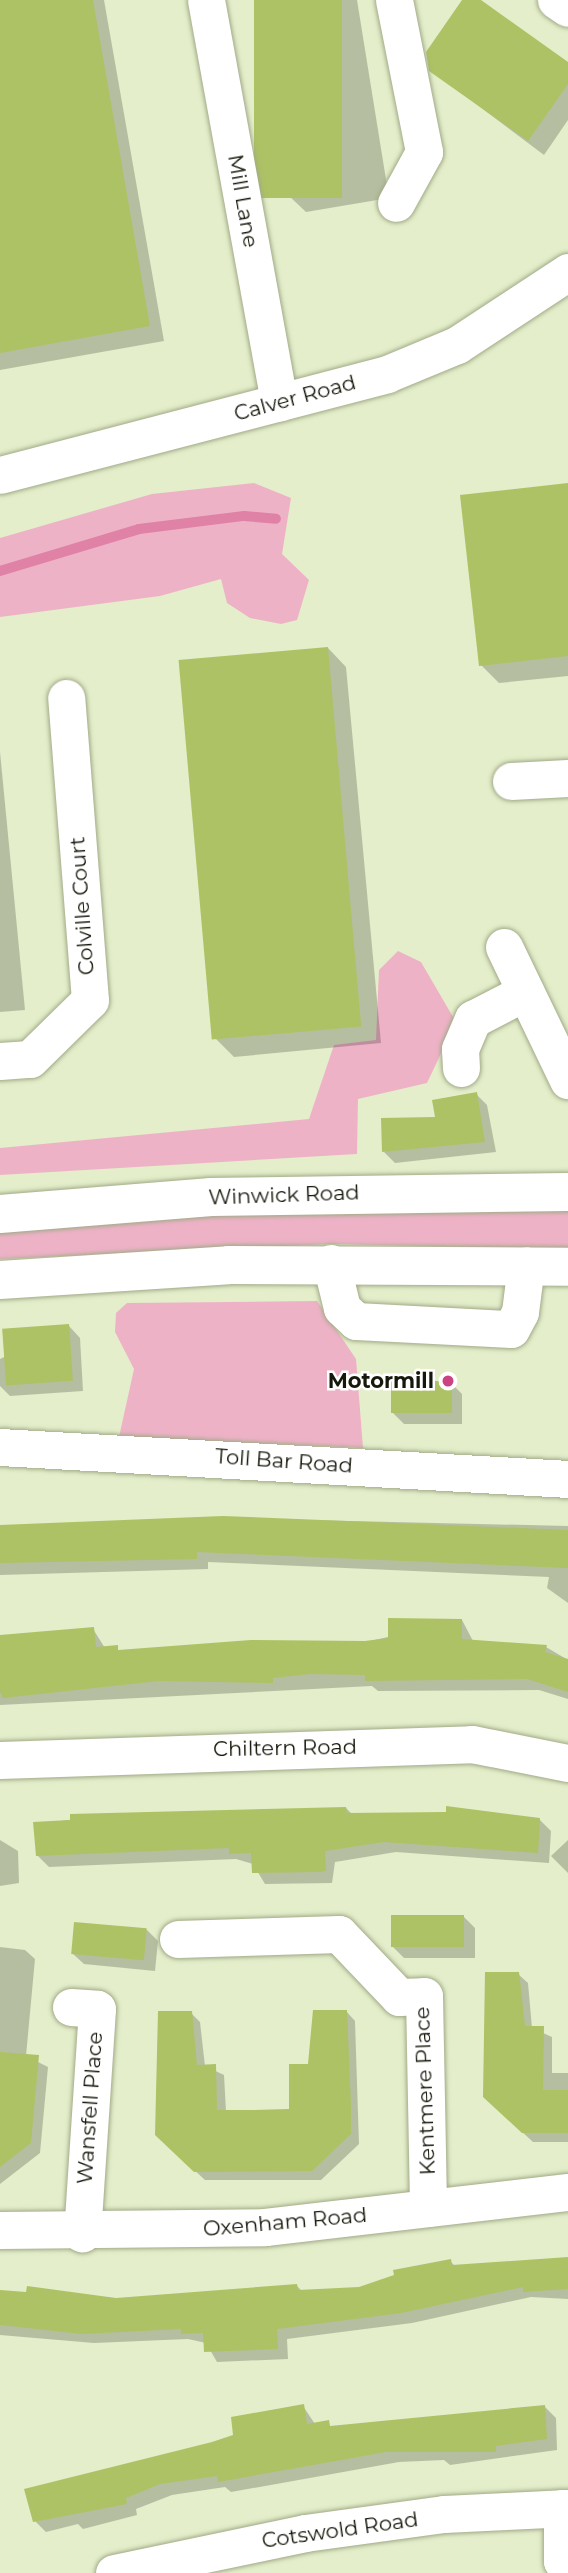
<!DOCTYPE html>
<style>
body{margin:0}
#map{position:relative;width:568px;height:2573px;overflow:hidden;background:#e4eeca;font-family:Montserrat,sans-serif}
div>[style]{position:absolute}
[style*='--x']{left:calc(var(--x)*1px);top:calc(var(--y)*1px);width:calc(var(--w)*1px);rotate:calc(var(--a)*1deg)}
.green>*{inset:0;background:#eeb2c7}
.shadow>*{inset:0;background:#0003}
.stream>*{height:10px;margin:-5px;padding:0 5px;transform-origin:5px;border-radius:5px;background:#df82a6}
.building>*{inset:0;background:#adc264;transform-origin:0 0}
.roads{filter:drop-shadow(0 0 2px #a1aa88) drop-shadow(0 0 2px #a1aa88)}
.minor>*{height:37px;margin:-18.5px;padding:0 18.5px;transform-origin:18.5px;border-radius:18.5px;background:#fff}
.highway>*{height:38px;margin:-19px;padding:0 19px;transform-origin:19px;border-radius:19px;background:#fff}
.dots>*{width:19px;height:19px;translate:-50% -50%;box-sizing:border-box;border:4px solid #fff;border-radius:50%}
span{translate:-50% -50%;white-space:nowrap;text-align:center;line-height:1.15;-webkit-text-stroke:5px #fff;paint-order:stroke}
.street-label{font-size:21px;color:#15180b}
.poi-label{font-size:21px;color:#15180b;font-weight:700}
.right{translate:-100% -50%;text-align:right}
</style>
<div id="map">
<div class="green">
<i style="clip-path:polygon(254px 483px,291px 498px,282px 554px,309px 580px,297px 620px,281px 624px,250px 618px,227px 603px,221px 579px,160px 596px,0 617px,0 538px,152px 494px)"></i>
<i style="clip-path:polygon(398px 951px,421px 962px,456px 1022px,427px 1083px,358px 1099px,357px 1154px,0 1175px,0 1148px,309px 1119px,334px 1045px,376px 1040px,379px 970px)"></i>
<i style="clip-path:polygon(568px 1211px,568px 1249px,330px 1244px,0 1259px,0 1232px,207px 1216px)"></i>
<i style="clip-path:polygon(317px 1301px,356px 1359px,363px 1448px,119px 1437px,134px 1369px,115px 1332px,116px 1313px,127px 1303px)"></i>
</div>
<div class="shadow">
<i style="clip-path:polygon(0 0,104px 0,164px 341px,0 370px)"></i>
<i style="clip-path:polygon(255px 0,357px 0,389px 198px,306px 212px,287px 194px)"></i>
<i style="clip-path:polygon(465px 0,478px 0,568px 64px,568px 120px,544px 155px,431px 70px)"></i>
<i style="clip-path:polygon(568px 484px,568px 676px,499px 683px,481px 665px)"></i>
<i style="clip-path:polygon(328px 648px,346px 667px,381px 1043px,234px 1057px,216px 1039px)"></i>
<i style="clip-path:polygon(0 752px,25px 1010px,0 1012px)"></i>
<i style="clip-path:polygon(476px 1094px,487px 1105px,496px 1152px,395px 1163px,384px 1152px)"></i>
<i style="clip-path:polygon(69px 1326px,80px 1338px,83px 1391px,10px 1396px,0 1386px,0 1359px)"></i>
<i style="clip-path:polygon(451px 1383px,462px 1394px,462px 1424px,404px 1424px,393px 1413px)"></i>
<i style="clip-path:polygon(223px 1518px,568px 1526px,568px 1603px,547px 1588px,549px 1577px,208px 1562px,208px 1569px,0 1575px,0 1527px)"></i>
<i style="clip-path:polygon(462px 1620px,473px 1641px,546px 1647px,568px 1660px,568px 1699px,539px 1690px,378px 1691px,372px 1686px,0 1705px,0 1658px,93px 1629px,105px 1648px,122px 1652px,366px 1642px)"></i>
<i style="clip-path:polygon(346px 1808px,352px 1814px,540px 1820px,551px 1831px,549px 1863px,396px 1852px,335px 1862px,332px 1883px,265px 1884px,253px 1864px,236px 1859px,49px 1867px,38px 1856px,35px 1824px,128px 1813px,134px 1818px)"></i>
<i style="clip-path:polygon(0 1840px,18px 1851px,19px 1883px,0 1886px)"></i>
<i style="clip-path:polygon(568px 1840px,568px 1873px,551px 1856px)"></i>
<i style="clip-path:polygon(464px 1917px,475px 1928px,475px 1958px,404px 1958px,392px 1946px)"></i>
<i style="clip-path:polygon(147px 1930px,158px 1941px,155px 1971px,84px 1964px,72px 1953px)"></i>
<i style="clip-path:polygon(0 1947px,25px 1950px,35px 1959px,26px 2056px,48px 2067px,40px 2153px,0 2184px)"></i>
<i style="clip-path:polygon(518px 1974px,528px 1983px,532px 2028px,552px 2037px,552px 2073px,568px 2073px,568px 2142px,533px 2142px,494px 2106px)"></i>
<i style="clip-path:polygon(346px 2011px,355px 2021px,359px 2144px,321px 2180px,205px 2180px,166px 2144px,191px 2013px,200px 2022px,205px 2066px,224px 2075px,226px 2111px,291px 2111px,310px 2066px)"></i>
<i style="clip-path:polygon(568px 2259px,568px 2299px,531px 2297px,412px 2323px,287px 2339px,288px 2359px,217px 2362px,206px 2343px,188px 2339px,94px 2343px,0 2335px,0 2295px,116px 2300px,297px 2286px,302px 2291px,359px 2288px,450px 2261px,456px 2267px)"></i>
<i style="clip-path:polygon(303px 2406px,315px 2424px,333px 2427px,545px 2407px,556px 2418px,557px 2450px,450px 2465px,444px 2460px,399px 2462px,231px 2492px,225px 2487px,172px 2495px,136px 2509px,137px 2515px,83px 2529px,78px 2524px,46px 2532px,35px 2521px)"></i>
</div>
<div class="stream">
<i style="--x:0;--y:571;--w:145;--a:-16.8"></i>
<i style="--x:139;--y:529;--w:106;--a:-7.1"></i>
<i style="--x:244;--y:516;--w:32;--a:5"></i>
</div>
<div class="building">
<i style="clip-path:polygon(0 0,93px 0,150px 326px,0 353px)"></i>
<i style="left:254px;top:0;width:88px;height:198px"></i>
<i style="clip-path:polygon(462px 0,481px 0,568px 62px,568px 84px,528px 141px,429px 71px,426px 52px)"></i>
<i style="clip-path:polygon(568px 483px,568px 656px,479px 666px,460px 495px)"></i>
<i style="left:328px;top:647px;width:381px;height:150px;rotate:85deg"></i>
<i style="clip-path:polygon(477px 1092px,485px 1142px,382px 1152px,381px 1118px,435px 1117px,432px 1100px)"></i>
<i style="left:69px;top:1324px;width:57px;height:67px;rotate:86deg"></i>
<i style="left:391px;top:1381px;width:61px;height:32px"></i>
<i style="clip-path:polygon(223px 1516px,568px 1530px,568px 1568px,197px 1552px,197px 1559px,0 1563px,0 1525px)"></i>
<i style="clip-path:polygon(388px 1618px,462px 1619px,462px 1639px,547px 1645px,545px 1652px,568px 1659px,568px 1692px,527px 1679px,365px 1681px,365px 1675px,310px 1674px,273px 1678px,273px 1683px,159px 1681px,3px 1698px,0 1692px,0 1635px,94px 1627px,96px 1647px,118px 1645px,118px 1650px,251px 1640px,365px 1641px,388px 1638px)"></i>
<i style="clip-path:polygon(446px 1806px,540px 1818px,538px 1853px,384px 1842px,325px 1851px,326px 1871px,320px 1872px,252px 1873px,251px 1853px,229px 1854px,229px 1848px,36px 1856px,33px 1822px,70px 1820px,70px 1814px,346px 1807px,347px 1813px,446px 1812px)"></i>
<i style="left:391px;top:1915px;width:73px;height:32px"></i>
<i style="left:74px;top:1922px;width:73px;height:32px;rotate:5deg"></i>
<i style="clip-path:polygon(485px 1972px,519px 1972px,525px 2026px,544px 2026px,543px 2090px,568px 2090px,568px 2133px,522px 2133px,483px 2097px)"></i>
<i style="clip-path:polygon(313px 2010px,347px 2010px,351px 2105px,351px 2134px,312px 2171px,194px 2172px,155px 2135px,158px 2011px,192px 2011px,197px 2065px,216px 2064px,217px 2110px,252px 2110px,289px 2109px,289px 2064px,308px 2064px)"></i>
<i style="clip-path:polygon(0 2052px,39px 2055px,31px 2143px,0 2167px)"></i>
<i style="clip-path:polygon(568px 2257px,568px 2289px,523px 2292px,523px 2287px,401px 2313px,277px 2329px,278px 2349px,204px 2352px,203px 2333px,181px 2334px,181px 2329px,82px 2334px,0 2325px,0 2290px,26px 2292px,27px 2286px,116px 2298px,297px 2284px,298px 2290px,359px 2287px,394px 2275px,393px 2270px,451px 2259px,452px 2265px)"></i>
<i style="clip-path:polygon(304px 2404px,307px 2424px,329px 2420px,330px 2426px,545px 2405px,547px 2439px,496px 2446px,496px 2452px,386px 2452px,218px 2482px,217px 2476px,160px 2484px,126px 2498px,127px 2504px,33px 2522px,24px 2489px,212px 2442px,233px 2435px,231px 2417px)"></i>
</div>
<div class="roads">
<div class="minor">
<i style="--x:206;--y:0;--w:409;--a:79.7"></i>
<i style="--x:394;--y:0;--w:155;--a:78.8"></i>
<i style="--x:424;--y:152;--w:58;--a:118.8"></i>
<i style="--x:556;--y:0;--w:14;--a:34"></i>
<i style="--x:0;--y:475;--w:400;--a:-14.6"></i>
<i style="--x:387;--y:374;--w:76;--a:-22.5"></i>
<i style="--x:457;--y:345;--w:133;--a:-33.3"></i>
<i style="--x:511;--y:781;--w:57;--a:-3"></i>
<i style="--x:504;--y:947;--w:148;--a:64.3"></i>
<i style="--x:0;--y:1061;--w:30;--a:-4"></i>
<i style="--x:30;--y:1059;--w:84;--a:-44.5"></i>
<i style="--x:90;--y:1000;--w:303;--a:-94.5"></i>
<i style="--x:461;--y:1068;--w:19;--a:-93"></i>
<i style="--x:460;--y:1049;--w:33;--a:-67"></i>
<i style="--x:473;--y:1019;--w:59;--a:-27.4"></i>
<i style="--x:331;--y:1263;--w:46;--a:76.3"></i>
<i style="--x:342;--y:1308;--w:19;--a:43"></i>
<i style="--x:356;--y:1321;--w:155;--a:3"></i>
<i style="--x:511;--y:1329;--w:19;--a:-62"></i>
<i style="--x:520;--y:1312;--w:47;--a:-82.7"></i>
<i style="--x:0;--y:1447;--w:569;--a:3.22"></i>
<i style="--x:0;--y:1760;--w:472;--a:-1.9"></i>
<i style="--x:472;--y:1744;--w:98;--a:11.2"></i>
<i style="--x:178;--y:1939;--w:161;--a:-1.8"></i>
<i style="--x:339;--y:1934;--w:87;--a:46.4"></i>
<i style="--x:399;--y:1997;--w:25;--a:-2"></i>
<i style="--x:424;--y:1996;--w:212;--a:88.9"></i>
<i style="--x:71;--y:2007;--w:26;--a:4"></i>
<i style="--x:97;--y:2009;--w:225;--a:93.8"></i>
<i style="--x:0;--y:2230;--w:265;--a:-0.6"></i>
<i style="--x:265;--y:2227;--w:305;--a:-6.6"></i>
<i style="--x:562;--y:2508;--w:53;--a:90"></i>
<i style="--x:562;--y:2561;--w:6;--a:0"></i>
<i style="--x:114;--y:2573;--w:195;--a:-11.8"></i>
<i style="--x:305;--y:2533;--w:140;--a:-7.8"></i>
<i style="--x:444;--y:2514;--w:124;--a:-2.8"></i>
</div>
<div class="highway">
<i style="--x:0;--y:1214;--w:212;--a:-4.6"></i>
<i style="--x:211;--y:1197;--w:357;--a:-0.8"></i>
<i style="--x:0;--y:1280;--w:229;--a:-3.7"></i>
<i style="--x:229;--y:1265;--w:339;--a:0.3"></i>
</div>
</div>
<div class="dots">
<i style="left:448px;top:1381px;background:#cb4382"></i>
</div>
<div class="street-label">
<span style="left:243px;top:201px;rotate:80deg">Mill Lane</span>
<span style="left:295px;top:398px;rotate:-15deg">Calver Road</span>
<span style="left:82px;top:906px;rotate:-94deg">Colville Court</span>
<span style="left:284px;top:1195px;rotate:-2deg">Winwick Road</span>
<span style="left:284px;top:1461px;rotate:4deg">Toll Bar Road</span>
<span style="left:285px;top:1748px;rotate:-1deg">Chiltern Road</span>
<span style="left:425px;top:2091px;rotate:-92deg">Kentmere Place</span>
<span style="left:90px;top:2108px;rotate:-86deg">Wansfell Place</span>
<span style="left:285px;top:2222px;rotate:-5deg">Oxenham Road</span>
<span style="left:340px;top:2530px;rotate:-8deg">Cotswold Road</span>
</div>
<div class="poi-label">
<span class="right" style="left:434px;top:1381px">Motormill</span>
</div>
</div>
